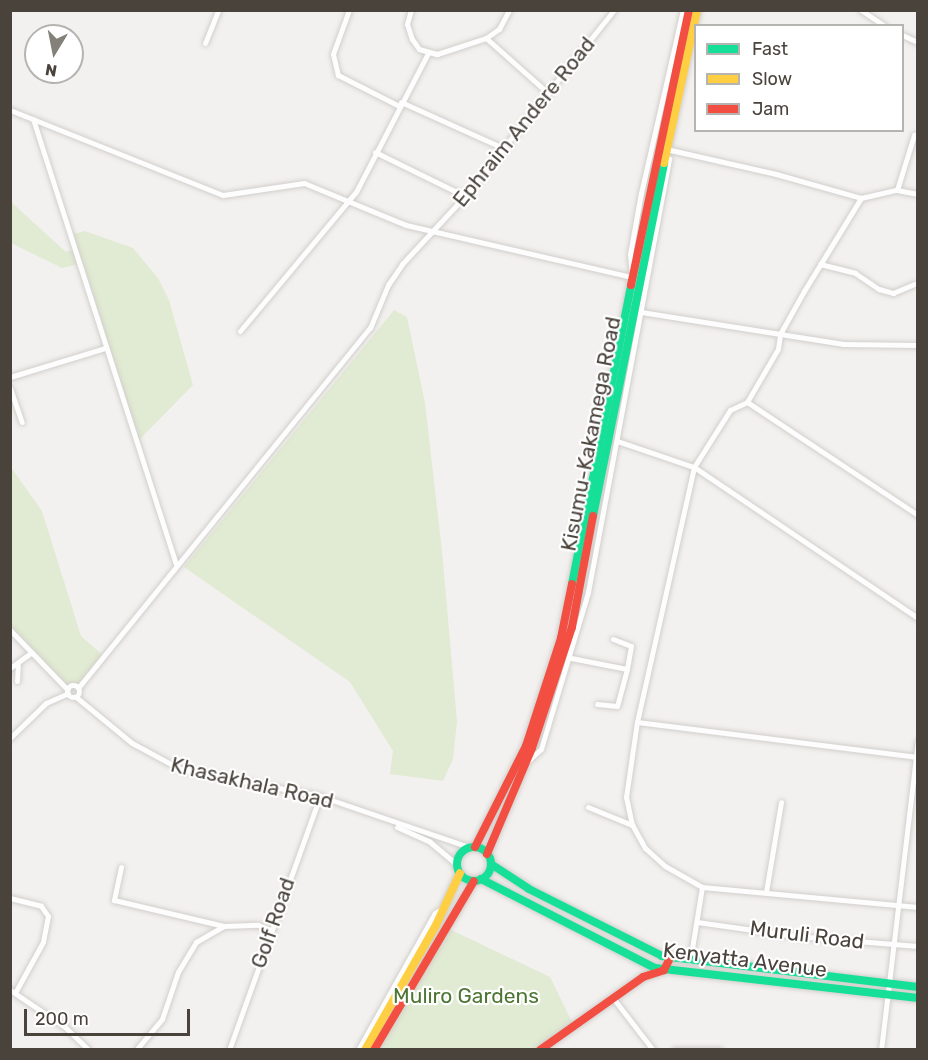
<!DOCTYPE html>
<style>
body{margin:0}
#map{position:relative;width:928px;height:1060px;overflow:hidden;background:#f3f1ef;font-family:Rubik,sans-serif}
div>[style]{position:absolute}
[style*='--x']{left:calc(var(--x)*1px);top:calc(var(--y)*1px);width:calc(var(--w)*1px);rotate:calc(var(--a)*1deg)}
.green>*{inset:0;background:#e1ead2}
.roads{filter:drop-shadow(0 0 2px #d1cfcc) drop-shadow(0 0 2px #d1cfcc)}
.street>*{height:5px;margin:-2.5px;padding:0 2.5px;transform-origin:2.5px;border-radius:2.5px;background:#fdfdfd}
.street>.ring{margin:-2.5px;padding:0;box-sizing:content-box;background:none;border:5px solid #fdfdfd;border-radius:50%}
.fast>*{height:8px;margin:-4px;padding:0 4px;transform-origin:4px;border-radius:4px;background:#16e098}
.fast>.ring{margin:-4px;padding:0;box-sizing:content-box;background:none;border:8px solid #16e098;border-radius:50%}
.slow>*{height:8px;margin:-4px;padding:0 4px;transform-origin:4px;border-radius:4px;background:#ffcf43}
.jam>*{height:8px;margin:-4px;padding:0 4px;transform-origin:4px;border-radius:4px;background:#f24e42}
span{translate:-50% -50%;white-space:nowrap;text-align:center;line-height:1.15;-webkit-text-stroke:4.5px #fff;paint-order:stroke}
.street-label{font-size:21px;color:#49433b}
.park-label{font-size:21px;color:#4e7633}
.frame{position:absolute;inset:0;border:12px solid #49433b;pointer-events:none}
.legend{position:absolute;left:694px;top:24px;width:210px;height:108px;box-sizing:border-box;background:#fff;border:2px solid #b6b4b1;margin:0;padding:8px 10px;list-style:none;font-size:18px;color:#49433b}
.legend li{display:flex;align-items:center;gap:12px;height:30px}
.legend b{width:30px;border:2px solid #b6b4b1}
.north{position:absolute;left:24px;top:24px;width:60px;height:60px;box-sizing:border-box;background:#fff;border:2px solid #b6b4b1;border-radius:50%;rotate:190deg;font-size:16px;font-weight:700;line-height:24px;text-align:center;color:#49433b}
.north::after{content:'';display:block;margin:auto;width:21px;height:27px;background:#84807a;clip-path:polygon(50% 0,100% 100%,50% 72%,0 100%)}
.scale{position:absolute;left:24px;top:1009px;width:166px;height:27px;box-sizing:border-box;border:3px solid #49433b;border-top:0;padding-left:8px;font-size:18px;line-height:21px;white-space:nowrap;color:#49433b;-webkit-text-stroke:4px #fff;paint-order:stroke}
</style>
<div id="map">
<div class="green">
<i style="clip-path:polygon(10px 201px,66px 252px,75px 249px,70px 235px,85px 231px,133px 248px,158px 278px,169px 300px,193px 385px,139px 440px,83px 263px,62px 268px,11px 243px)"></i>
<i style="clip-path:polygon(394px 310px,407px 317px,425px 403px,442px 551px,457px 721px,453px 759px,443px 781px,390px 774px,393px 751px,350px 682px,184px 567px)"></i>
<i style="clip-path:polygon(10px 466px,42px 511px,81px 636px,104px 656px,73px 692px,11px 626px)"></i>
<i style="clip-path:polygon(445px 927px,550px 977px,574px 1026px,540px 1049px,374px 1050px)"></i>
</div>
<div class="roads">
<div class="street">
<i style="--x:349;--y:10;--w:47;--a:110"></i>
<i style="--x:333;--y:54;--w:22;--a:77"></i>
<i style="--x:338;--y:75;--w:68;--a:26.9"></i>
<i style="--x:411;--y:10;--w:15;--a:106"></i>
<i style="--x:407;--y:24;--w:16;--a:72"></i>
<i style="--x:412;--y:39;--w:12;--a:55"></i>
<i style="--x:419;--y:49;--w:19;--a:16"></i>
<i style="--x:437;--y:54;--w:52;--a:-18.1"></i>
<i style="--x:486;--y:38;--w:16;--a:-35"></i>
<i style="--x:499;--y:29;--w:21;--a:-62"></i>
<i style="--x:861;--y:10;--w:29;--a:34"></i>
<i style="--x:902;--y:35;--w:17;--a:24"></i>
<i style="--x:486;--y:38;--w:83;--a:41.6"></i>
<i style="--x:205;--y:43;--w:35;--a:-68"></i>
<i style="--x:401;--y:102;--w:112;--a:24.3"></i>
<i style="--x:10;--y:110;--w:229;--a:21.8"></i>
<i style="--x:223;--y:195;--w:82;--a:-8.4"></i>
<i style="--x:304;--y:183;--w:110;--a:22.4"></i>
<i style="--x:406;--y:225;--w:232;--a:13"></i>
<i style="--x:632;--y:277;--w:23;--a:-95"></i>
<i style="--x:630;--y:254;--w:62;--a:-79.8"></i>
<i style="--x:641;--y:193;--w:188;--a:-77.1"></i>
<i style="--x:33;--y:119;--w:468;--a:72.2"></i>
<i style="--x:666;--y:149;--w:113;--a:12.8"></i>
<i style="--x:776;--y:174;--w:88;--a:15.8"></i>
<i style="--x:861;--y:198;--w:37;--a:-13"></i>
<i style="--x:897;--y:190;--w:21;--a:11"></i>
<i style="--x:375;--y:152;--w:100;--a:26.1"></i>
<i style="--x:897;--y:190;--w:58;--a:-72.8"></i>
<i style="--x:820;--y:264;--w:36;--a:14"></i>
<i style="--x:855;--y:273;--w:29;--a:34"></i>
<i style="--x:879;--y:289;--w:15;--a:16"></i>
<i style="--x:893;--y:293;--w:23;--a:-23"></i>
<i style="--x:641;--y:312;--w:205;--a:9"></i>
<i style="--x:843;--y:344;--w:75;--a:0.8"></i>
<i style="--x:240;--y:331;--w:181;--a:-50.2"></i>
<i style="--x:356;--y:192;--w:157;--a:-62.6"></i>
<i style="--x:10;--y:377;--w:99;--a:-17"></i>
<i style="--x:10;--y:388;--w:36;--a:71"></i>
<i style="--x:747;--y:402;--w:205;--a:33.5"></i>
<i style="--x:617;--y:441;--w:81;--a:18.7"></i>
<i style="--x:694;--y:467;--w:270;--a:34"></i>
<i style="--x:10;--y:630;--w:83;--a:46"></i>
<i style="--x:613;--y:639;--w:19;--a:21"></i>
<i style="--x:631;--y:646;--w:23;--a:100"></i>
<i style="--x:571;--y:658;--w:57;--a:11.1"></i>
<i style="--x:627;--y:669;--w:38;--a:105"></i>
<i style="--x:617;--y:706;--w:20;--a:-174"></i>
<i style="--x:10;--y:668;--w:26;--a:-36"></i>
<i style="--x:17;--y:681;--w:17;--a:-87"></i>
<i class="ring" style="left:67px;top:685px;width:7px;height:7px"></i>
<i style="--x:78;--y:688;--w:464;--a:-51"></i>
<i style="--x:370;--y:328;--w:47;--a:-67.3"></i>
<i style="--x:388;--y:285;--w:25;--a:-56"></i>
<i style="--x:402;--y:264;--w:93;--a:-47.2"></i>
<i style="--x:465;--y:196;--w:238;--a:-51.3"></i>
<i style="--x:76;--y:697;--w:72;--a:39.4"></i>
<i style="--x:132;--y:743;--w:55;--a:28.4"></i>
<i style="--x:180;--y:769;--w:143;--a:10.9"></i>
<i style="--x:320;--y:796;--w:157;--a:18.9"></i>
<i style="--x:637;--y:722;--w:283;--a:7.1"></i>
<i style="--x:10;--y:738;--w:50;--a:-44.2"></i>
<i style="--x:46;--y:703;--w:24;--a:-24"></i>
<i style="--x:528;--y:761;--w:18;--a:-43"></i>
<i style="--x:541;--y:749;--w:164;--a:-73.3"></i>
<i style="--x:588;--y:592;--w:441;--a:-79.4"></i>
<i style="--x:588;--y:807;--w:48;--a:22.2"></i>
<i style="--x:397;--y:827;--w:36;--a:24"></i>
<i style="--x:430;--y:842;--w:35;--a:40"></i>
<i style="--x:121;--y:867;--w:34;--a:102"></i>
<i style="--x:114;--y:900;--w:113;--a:13.3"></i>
<i style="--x:702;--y:887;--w:217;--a:5.3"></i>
<i style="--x:766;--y:892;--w:91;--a:-80.5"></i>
<i style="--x:10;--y:898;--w:32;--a:14"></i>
<i style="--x:41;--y:906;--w:12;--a:55"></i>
<i style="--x:48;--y:916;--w:26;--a:101"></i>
<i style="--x:43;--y:942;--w:58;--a:118.8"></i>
<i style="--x:697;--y:922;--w:100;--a:8"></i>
<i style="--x:796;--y:936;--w:122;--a:4.7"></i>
<i style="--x:690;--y:961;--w:75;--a:-80.8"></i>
<i style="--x:702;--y:887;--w:43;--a:-150.4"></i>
<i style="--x:665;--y:866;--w:27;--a:-138"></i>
<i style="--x:645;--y:848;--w:26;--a:-119"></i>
<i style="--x:632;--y:825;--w:29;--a:-102"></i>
<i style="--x:626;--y:797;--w:76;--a:-81.7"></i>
<i style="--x:637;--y:722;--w:261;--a:-77.4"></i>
<i style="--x:694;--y:467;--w:67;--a:-57.7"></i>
<i style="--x:730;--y:410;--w:19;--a:-25"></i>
<i style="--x:747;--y:402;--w:61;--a:-59.7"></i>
<i style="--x:778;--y:349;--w:15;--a:-82"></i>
<i style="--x:780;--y:334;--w:49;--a:-60.8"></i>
<i style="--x:804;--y:291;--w:109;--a:-58.5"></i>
<i style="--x:10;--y:990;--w:66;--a:33.9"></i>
<i style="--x:65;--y:1027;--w:33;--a:44"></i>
<i style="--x:613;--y:998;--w:66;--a:52.4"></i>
<i style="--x:136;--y:1050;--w:40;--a:-50"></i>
<i style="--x:162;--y:1019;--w:50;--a:-71.2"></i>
<i style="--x:178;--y:972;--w:35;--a:-59"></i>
<i style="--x:196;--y:942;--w:32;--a:-30"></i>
<i style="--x:224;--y:926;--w:34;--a:-2"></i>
<i style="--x:258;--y:925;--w:14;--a:21"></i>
<i style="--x:229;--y:1050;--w:270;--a:-70.3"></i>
<i style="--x:358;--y:1050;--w:157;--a:-60.7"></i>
<i style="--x:435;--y:913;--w:9;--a:-32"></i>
<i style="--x:674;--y:1050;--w:46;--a:0"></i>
<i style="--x:881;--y:1050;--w:311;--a:-83.2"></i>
</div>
<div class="fast">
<i style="--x:593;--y:516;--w:360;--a:-78.6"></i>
<i style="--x:572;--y:584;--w:305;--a:-78.8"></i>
<i class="ring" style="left:457px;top:847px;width:26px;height:26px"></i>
<i style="--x:491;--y:864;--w:45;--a:33.3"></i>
<i style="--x:529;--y:889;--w:149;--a:26.7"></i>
<i style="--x:662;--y:956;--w:258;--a:6.9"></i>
<i style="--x:481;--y:879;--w:195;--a:27.1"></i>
<i style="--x:655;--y:968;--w:265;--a:6.5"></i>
</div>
<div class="slow">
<i style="--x:664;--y:163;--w:157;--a:-77.8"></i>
<i style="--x:365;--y:1050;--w:144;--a:-60.4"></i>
<i style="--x:436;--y:925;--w:57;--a:-65.2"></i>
</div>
<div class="jam">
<i style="--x:631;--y:285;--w:281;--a:-78.1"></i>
<i style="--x:475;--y:847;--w:113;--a:-63.2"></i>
<i style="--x:526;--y:746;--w:114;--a:-72"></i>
<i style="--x:561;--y:638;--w:55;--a:-78.5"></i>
<i style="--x:487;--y:854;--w:115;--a:-67"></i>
<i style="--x:532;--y:748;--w:127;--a:-71.7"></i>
<i style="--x:572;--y:627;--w:113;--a:-79.3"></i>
<i style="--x:374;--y:1050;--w:196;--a:-59.4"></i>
<i style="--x:540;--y:1050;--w:126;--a:-35.3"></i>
<i style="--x:643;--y:977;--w:22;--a:-18"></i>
<i style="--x:664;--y:970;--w:13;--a:-63"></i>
</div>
</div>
<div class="street-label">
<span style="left:524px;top:122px;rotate:-51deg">Ephraim Andere Road</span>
<span style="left:591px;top:434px;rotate:-79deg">Kisumu-Kakamega Road</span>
<span style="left:252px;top:783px;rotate:13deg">Khasakhala Road</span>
<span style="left:273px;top:923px;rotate:-71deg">Golf Road</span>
<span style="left:807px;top:935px;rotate:7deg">Muruli Road</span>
<span style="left:745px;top:960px;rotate:7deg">Kenyatta Avenue</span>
</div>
<div class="park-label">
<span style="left:466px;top:996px">Muliro Gardens</span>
</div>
<div class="frame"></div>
<ul class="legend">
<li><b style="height:8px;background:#16e098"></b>Fast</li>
<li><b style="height:8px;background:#ffcf43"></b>Slow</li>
<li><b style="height:8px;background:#f24e42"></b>Jam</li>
</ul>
<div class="north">N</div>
<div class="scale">200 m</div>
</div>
